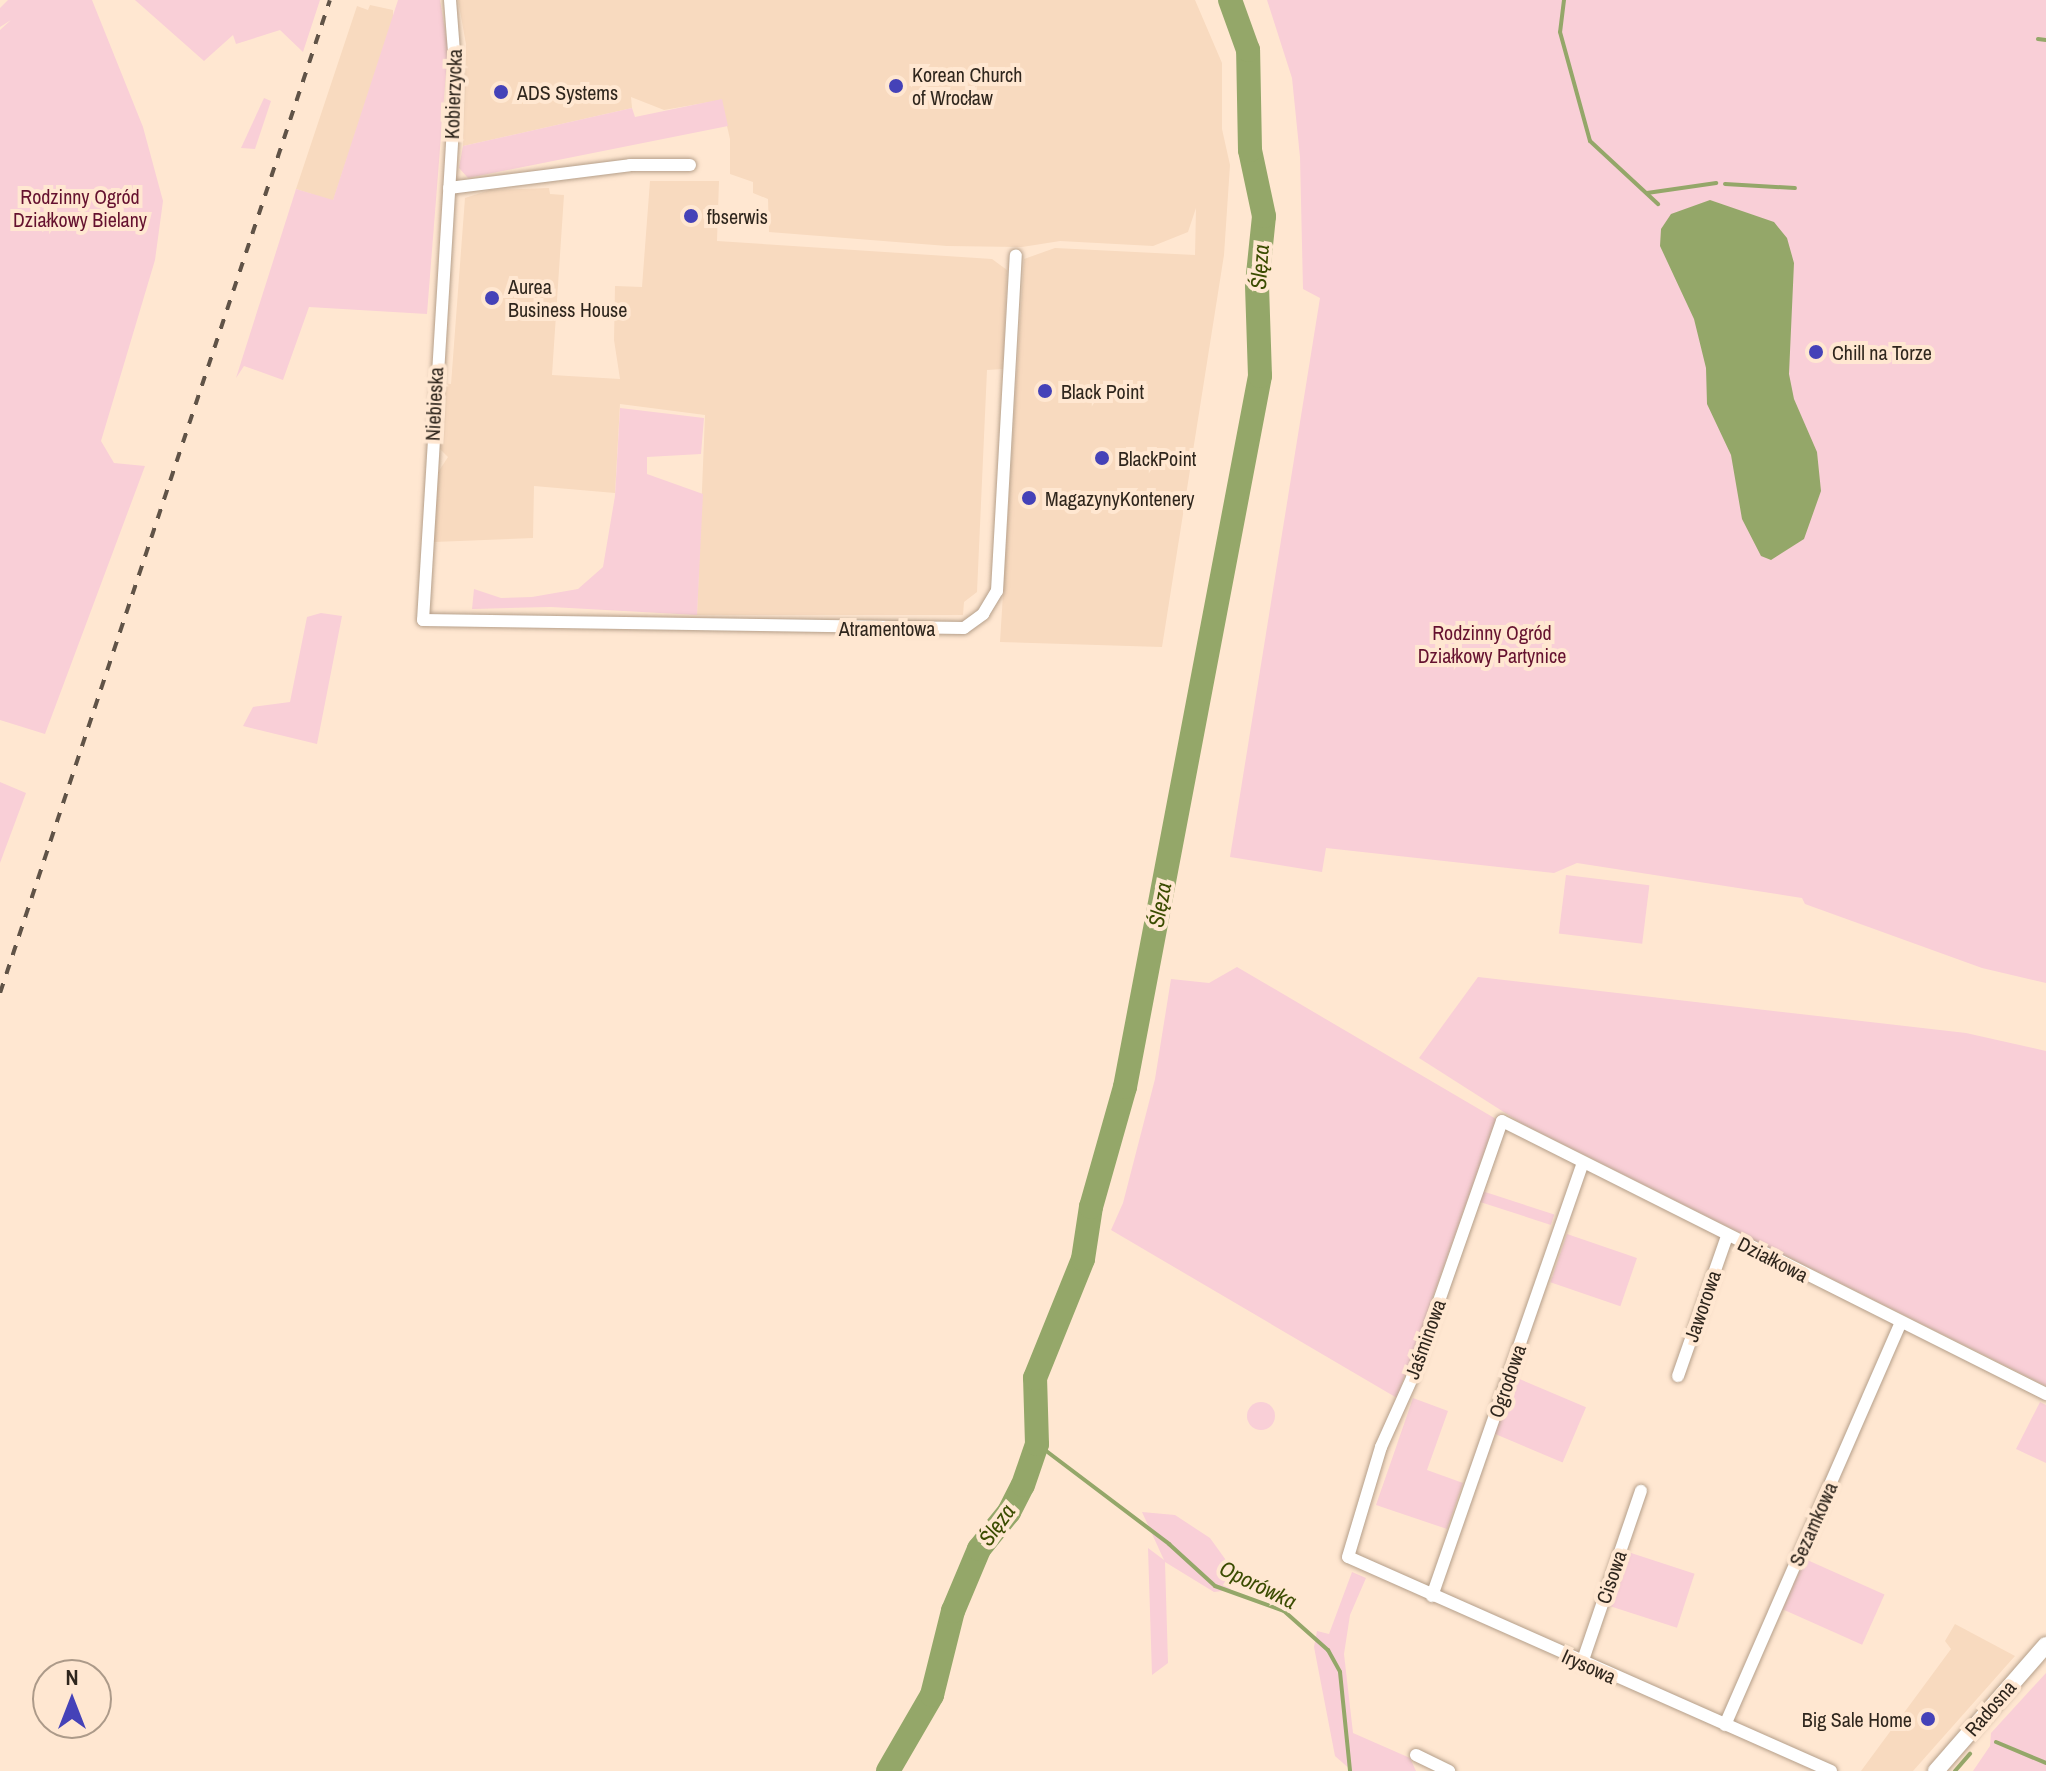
<!DOCTYPE html>
<meta charset="utf-8">
<style>
body{margin:0}
#map{position:relative;width:2046px;height:1771px;overflow:hidden;background:#ffe7d1;font-family:"Archivo Narrow",sans-serif}
div>[style]{position:absolute}
[style*='--x']{left:calc(var(--x)*1px);top:calc(var(--y)*1px);width:calc(var(--w)*1px);rotate:calc(var(--a)*1deg)}
.built>*{inset:0;background:#f8dabf}
.green>*{inset:0;background:#f9cfd7;transform-origin:0 0}
.round{border-radius:50%}
.water>*{inset:0;background:#94a769}
.stream>*{height:4px;margin:-2px;padding:0 2px;transform-origin:2px;border-radius:2px;background:#94a769}
.river>*{height:24px;margin:-12px;padding:0 12px;transform-origin:12px;border-radius:12px;background:#94a769}
.roads{filter:drop-shadow(0 0 2px #b59f8a) drop-shadow(0 0 2px #b59f8a)}
.street>*{height:12px;margin:-6px;padding:0 6px;transform-origin:6px;border-radius:6px;background:#fff}
.secondary>*{height:16px;margin:-8px;padding:0 8px;transform-origin:8px;border-radius:8px;background:#fff}
.rail>*{height:4px;margin-top:-2px;transform-origin:0;background:repeating-linear-gradient(90deg,#605347 0 10px,transparent 0 20px)}
.dots>*{width:22px;height:22px;translate:-50% -50%;box-sizing:border-box;border:4px solid #ffe7d1;border-radius:50%}
span{translate:-50% -50%;white-space:nowrap;text-align:center;line-height:1.15;-webkit-text-stroke:8px #ffe7d1;paint-order:stroke}
.poi-label{font-size:20px;color:#2f261d}
.left{translate:0 -50%;text-align:left}
.right{translate:-100% -50%;text-align:right}
.street-label{font-size:20px;color:#2f261d}
.park-label{font-size:20px;color:#65112f}
.water-label{font-size:22px;color:#3b4c01;font-style:italic}
.north{position:absolute;left:32px;top:1659px;width:80px;height:80px;box-sizing:border-box;background:#ffe7d1;border:2px solid #ac9a89;border-radius:50%;rotate:0deg;font-size:22px;font-weight:700;line-height:32px;text-align:center;color:#2f261d}
.north::after{content:'';display:block;margin:auto;width:28px;height:36px;background:#4542b8;clip-path:polygon(50% 0,100% 100%,50% 72%,0 100%)}
</style>
<div id="map">
<div class="built">
<i style="clip-path:polygon(458px 0,1195px 0,1222px 63px,1222px 129px,1230px 165px,1224px 255px,1162px 647px,1000px 642px,1024px 259px,1055px 248px,1195px 255px,1196px 208px,1188px 232px,1153px 246px,1060px 241px,1022px 247px,947px 246px,769px 232px,768px 199px,753px 193px,753px 182px,730px 174px,730px 139px,721px 100px,664px 110px,631px 97px,632px 108px,463px 146px,466px 44px)"></i>
<i style="clip-path:polygon(370px 5px,393px 10px,393px 18px,333px 201px,296px 189px,357px 6px,368px 10px)"></i>
<i style="clip-path:polygon(650px 181px,719px 181px,717px 241px,992px 259px,1007px 270px,1003px 369px,987px 370px,977px 592px,964px 602px,963px 615px,697px 615px,705px 415px,620px 404px,615px 493px,534px 486px,533px 538px,434px 542px,435px 477px,448px 457px,437px 446px,441px 383px,451px 384px,465px 198px,490px 190px,549px 188px,550px 194px,564px 195px,552px 375px,620px 379px,614px 340px,615px 286px,642px 287px)"></i>
<i style="clip-path:polygon(1955px 1624px,2015px 1656px,1913px 1771px,1861px 1771px,1951px 1649px,1945px 1641px)"></i>
</div>
<div class="green">
<i style="clip-path:polygon(8px 0,92px 0,143px 127px,163px 201px,155px 260px,101px 441px,114px 463px,145px 466px,45px 734px,0 720px,0 30px,11px 20px,0 27px,0 8px)"></i>
<i style="clip-path:polygon(135px 0,320px 0,303px 52px,280px 30px,236px 44px,233px 35px,204px 61px)"></i>
<i style="clip-path:polygon(398px 0,440px 0,448px 47px,427px 314px,309px 307px,283px 380px,244px 366px,236px 378px,296px 189px,333px 200px)"></i>
<i style="clip-path:polygon(1267px 0,2046px 0,2046px 983px,1982px 968px,1805px 904px,1802px 898px,1577px 863px,1554px 873px,1326px 848px,1322px 872px,1230px 857px,1320px 298px,1303px 289px,1300px 157px,1292px 78px)"></i>
<i style="clip-path:polygon(264px 98px,271px 101px,255px 149px,241px 148px)"></i>
<i style="clip-path:polygon(722px 99px,728px 126px,468px 178px,459px 168px,463px 146px,632px 108px,635px 117px)"></i>
<i style="clip-path:polygon(620px 408px,704px 418px,701px 454px,647px 457px,647px 474px,703px 494px,697px 615px,551px 607px,472px 609px,474px 589px,501px 598px,532px 597px,578px 589px,603px 567px,615px 496px)"></i>
<i style="clip-path:polygon(321px 613px,342px 616px,317px 744px,243px 726px,253px 707px,290px 702px,307px 617px)"></i>
<i style="clip-path:polygon(0 782px,26px 793px,0 863px)"></i>
<i style="left:1566px;top:875px;width:84px;height:59px;rotate:7deg"></i>
<i style="clip-path:polygon(1237px 967px,1496px 1119px,1397px 1398px,1111px 1230px,1123px 1203px,1155px 1079px,1171px 979px,1209px 983px)"></i>
<i style="clip-path:polygon(1478px 977px,1966px 1033px,2046px 1051px,2046px 1386px,1521px 1123px,1419px 1058px)"></i>
<i style="left:1482px;top:1191px;width:76px;height:11px;rotate:18deg"></i>
<i style="left:1567px;top:1234px;width:74px;height:51px;rotate:19deg"></i>
<i style="left:1517px;top:1378px;width:75px;height:60px;rotate:23deg"></i>
<i style="clip-path:polygon(1413px 1398px,1448px 1411px,1427px 1470px,1463px 1483px,1447px 1529px,1376px 1505px)"></i>
<i style="clip-path:polygon(2040px 1402px,2046px 1405px,2046px 1463px,2016px 1449px)"></i>
<i class="round" style="left:1247px;top:1402px;width:28px;height:28px"></i>
<i style="clip-path:polygon(1142px 1512px,1175px 1515px,1210px 1538px,1228px 1563px,1231px 1590px,1214px 1592px,1165px 1562px,1168px 1663px,1152px 1675px,1148px 1548px,1164px 1560px)"></i>
<i style="left:1628px;top:1552px;width:70px;height:57px;rotate:18deg"></i>
<i style="left:1805px;top:1559px;width:87px;height:55px;rotate:24deg"></i>
<i style="clip-path:polygon(1352px 1572px,1366px 1578px,1350px 1615px,1344px 1654px,1353px 1733px,1410px 1758px,1416px 1771px,1352px 1771px,1335px 1756px,1314px 1647px,1317px 1631px,1329px 1634px)"></i>
<i style="clip-path:polygon(2046px 1673px,2046px 1771px,1973px 1771px,1990px 1746px,1991px 1733px)"></i>
</div>
<div class="water">
<i style="clip-path:polygon(1710px 200px,1774px 222px,1787px 238px,1794px 263px,1789px 374px,1794px 399px,1817px 452px,1821px 491px,1804px 539px,1771px 560px,1761px 556px,1742px 519px,1731px 455px,1707px 404px,1706px 368px,1694px 319px,1660px 246px,1661px 229px,1671px 214px)"></i>
</div>
<div class="stream">
<i style="--x:1564;--y:0;--w:32;--a:97"></i>
<i style="--x:1560;--y:32;--w:113;--a:74.6"></i>
<i style="--x:1590;--y:141;--w:93;--a:42.8"></i>
<i style="--x:2038;--y:39;--w:8;--a:7"></i>
<i style="--x:1725;--y:184;--w:70;--a:3.3"></i>
<i style="--x:1647;--y:193;--w:70;--a:-8.2"></i>
<i style="--x:1037;--y:1444;--w:166;--a:37.1"></i>
<i style="--x:1169;--y:1544;--w:62;--a:42.4"></i>
<i style="--x:1215;--y:1586;--w:73;--a:19.9"></i>
<i style="--x:1284;--y:1611;--w:59;--a:41.6"></i>
<i style="--x:1328;--y:1650;--w:25;--a:61"></i>
<i style="--x:1340;--y:1672;--w:100;--a:84.2"></i>
<i style="--x:1996;--y:1742;--w:54;--a:22.8"></i>
<i style="--x:1955;--y:1771;--w:23;--a:-49"></i>
</div>
<div class="river">
<i style="--x:888;--y:1771;--w:88;--a:-59.9"></i>
<i style="--x:932;--y:1695;--w:87;--a:-76"></i>
<i style="--x:953;--y:1611;--w:67;--a:-67.2"></i>
<i style="--x:979;--y:1549;--w:48;--a:-51"></i>
<i style="--x:1009;--y:1512;--w:30;--a:-63"></i>
<i style="--x:1023;--y:1485;--w:43;--a:-71.1"></i>
<i style="--x:1037;--y:1444;--w:66;--a:-91.7"></i>
<i style="--x:1035;--y:1378;--w:128;--a:-68"></i>
<i style="--x:1083;--y:1259;--w:53;--a:-81.3"></i>
<i style="--x:1091;--y:1207;--w:125;--a:-74.2"></i>
<i style="--x:1125;--y:1087;--w:724;--a:-79.25"></i>
<i style="--x:1260;--y:376;--w:92;--a:-91.9"></i>
<i style="--x:1257;--y:284;--w:68;--a:-84.1"></i>
<i style="--x:1264;--y:216;--w:67;--a:-102"></i>
<i style="--x:1250;--y:150;--w:100;--a:-91.1"></i>
<i style="--x:1248;--y:50;--w:53;--a:-109.8"></i>
</div>
<div class="roads">
<div class="street">
<i style="--x:450;--y:0;--w:78;--a:85.6"></i>
<i style="--x:456;--y:78;--w:543;--a:93.48"></i>
<i style="--x:423;--y:620;--w:541;--a:0.85"></i>
<i style="--x:964;--y:628;--w:24;--a:-36"></i>
<i style="--x:983;--y:614;--w:27;--a:-59"></i>
<i style="--x:997;--y:591;--w:336;--a:-86.8"></i>
<i style="--x:449;--y:188;--w:182;--a:-7.2"></i>
<i style="--x:630;--y:165;--w:60;--a:0"></i>
<i style="--x:1678;--y:1376;--w:148;--a:-70.7"></i>
<i style="--x:1432;--y:1596;--w:455;--a:-70.8"></i>
<i style="--x:1582;--y:1663;--w:182;--a:-71.1"></i>
<i style="--x:1725;--y:1725;--w:439;--a:-66.4"></i>
<i style="--x:1416;--y:1755;--w:37;--a:26"></i>
<i style="--x:1831;--y:1771;--w:528;--a:-156.1"></i>
<i style="--x:1348;--y:1557;--w:115;--a:-73.3"></i>
<i style="--x:1381;--y:1447;--w:76;--a:-65.8"></i>
<i style="--x:1412;--y:1378;--w:272;--a:-70.7"></i>
<i style="--x:1502;--y:1121;--w:609;--a:26.65"></i>
</div>
<div class="secondary">
<i style="--x:1936;--y:1771;--w:167;--a:-48.9"></i>
</div>
</div>
<div class="rail">
<i style="--x:0;--y:993;--w:1046;--a:-71.62"></i>
</div>
<div class="dots">
<i style="left:896px;top:86px;background:#4542b8"></i>
<i style="left:501px;top:92px;background:#4542b8"></i>
<i style="left:691px;top:216px;background:#4542b8"></i>
<i style="left:492px;top:298px;background:#4542b8"></i>
<i style="left:1816px;top:352px;background:#4542b8"></i>
<i style="left:1045px;top:391px;background:#4542b8"></i>
<i style="left:1102px;top:458px;background:#4542b8"></i>
<i style="left:1029px;top:498px;background:#4542b8"></i>
<i style="left:1928px;top:1719px;background:#4542b8"></i>
</div>
<div class="poi-label">
<span class="left" style="left:912px;top:86px">Korean Church<br>of Wrocław</span>
<span class="left" style="left:517px;top:92px">ADS Systems</span>
<span class="left" style="left:707px;top:216px">fbserwis</span>
<span class="left" style="left:508px;top:298px">Aurea<br>Business House</span>
<span class="left" style="left:1832px;top:352px">Chill na Torze</span>
<span class="left" style="left:1061px;top:391px">Black Point</span>
<span class="left" style="left:1118px;top:458px">BlackPoint</span>
<span class="left" style="left:1045px;top:498px">MagazynyKontenery</span>
<span class="right" style="left:1912px;top:1719px">Big Sale Home</span>
</div>
<div class="street-label">
<span style="left:453px;top:94px;rotate:-88deg">Kobierzycka</span>
<span style="left:434px;top:404px;rotate:-87deg">Niebieska</span>
<span style="left:887px;top:628px">Atramentowa</span>
<span style="left:1773px;top:1259px;rotate:27deg">Działkowa</span>
<span style="left:1702px;top:1306px;rotate:-71deg">Jaworowa</span>
<span style="left:1425px;top:1339px;rotate:-70deg">Jaśminowa</span>
<span style="left:1507px;top:1381px;rotate:-71deg">Ogrodowa</span>
<span style="left:1813px;top:1524px;rotate:-66deg">Sezamkowa</span>
<span style="left:1611px;top:1577px;rotate:-71deg">Cisowa</span>
<span style="left:1589px;top:1666px;rotate:24deg">Irysowa</span>
<span style="left:1990px;top:1708px;rotate:-49deg">Radosna</span>
</div>
<div class="park-label">
<span style="left:80px;top:208px">Rodzinny Ogród<br>Działkowy Bielany</span>
<span style="left:1492px;top:644px">Rodzinny Ogród<br>Działkowy Partynice</span>
</div>
<div class="water-label">
<span style="left:1260px;top:267px;rotate:-86deg">Ślęza</span>
<span style="left:1160px;top:905px;rotate:-79deg">Ślęza</span>
<span style="left:997px;top:1525px;rotate:-54deg">Ślęza</span>
<span style="left:1258px;top:1585px;rotate:26deg">Oporówka</span>
</div>
<div class="north">N</div>
</div>
